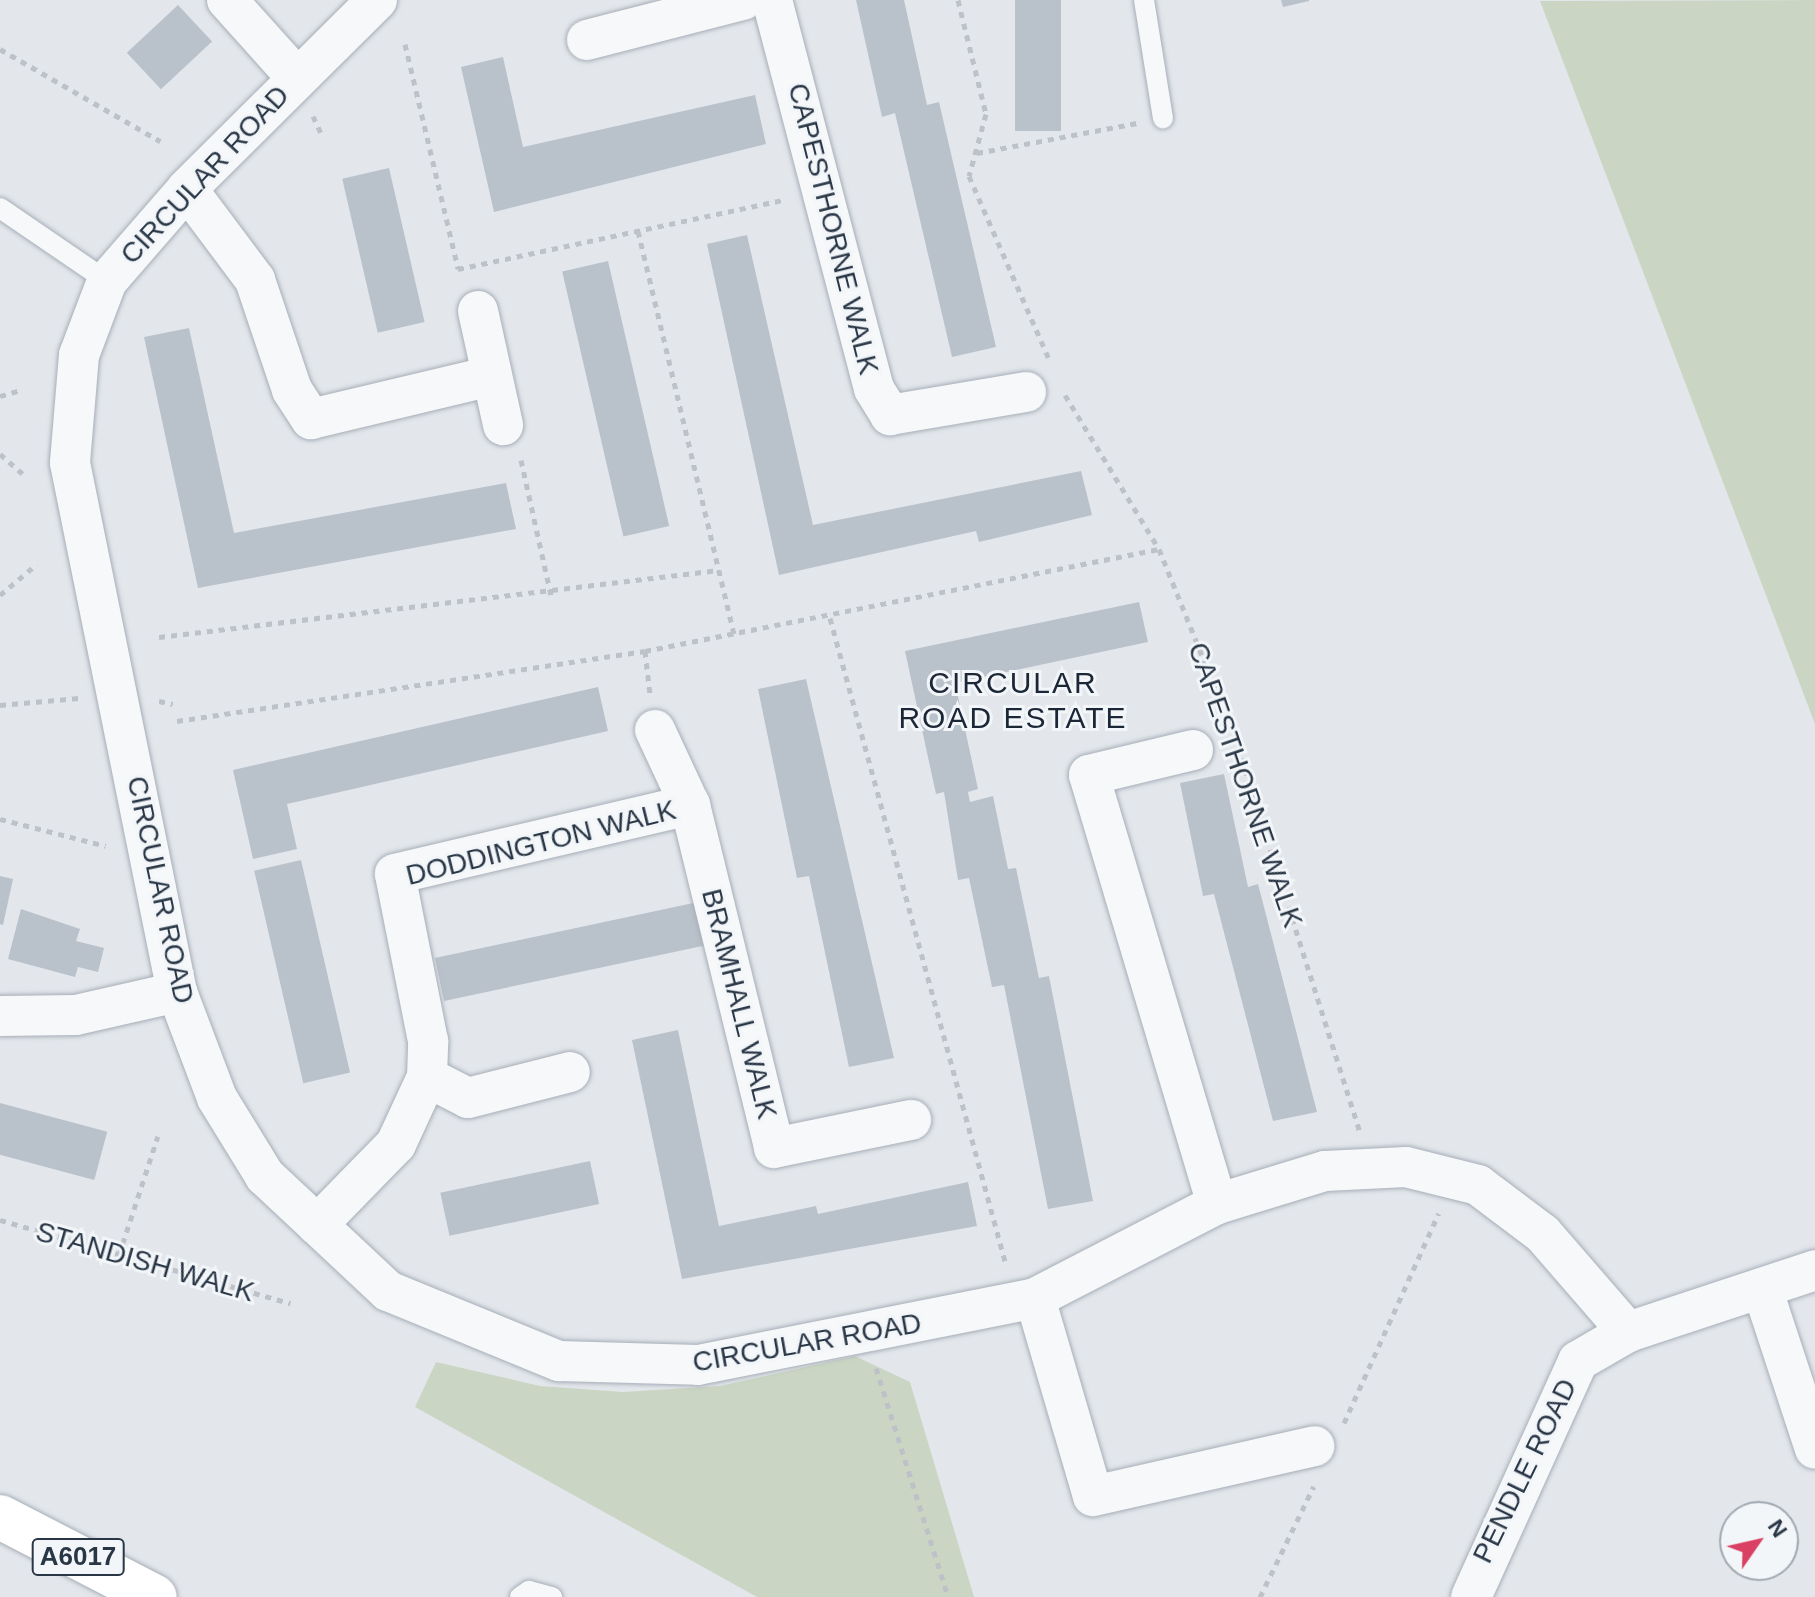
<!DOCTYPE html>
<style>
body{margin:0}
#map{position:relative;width:1815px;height:1597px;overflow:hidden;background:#e3e7ec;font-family:Arial,sans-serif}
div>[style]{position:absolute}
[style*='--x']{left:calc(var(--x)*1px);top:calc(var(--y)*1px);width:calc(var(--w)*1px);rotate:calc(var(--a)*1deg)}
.green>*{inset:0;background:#cad6c3}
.building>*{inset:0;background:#b9c1ca;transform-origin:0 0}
.path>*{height:5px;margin-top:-2.5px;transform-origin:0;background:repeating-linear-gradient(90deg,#bdc2c8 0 6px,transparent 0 12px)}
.roads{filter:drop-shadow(0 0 2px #a7aeb7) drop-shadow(0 0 2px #a7aeb7)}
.service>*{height:20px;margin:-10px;padding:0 10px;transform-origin:10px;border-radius:10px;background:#f6f8fa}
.minor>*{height:40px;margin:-20px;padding:0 20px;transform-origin:20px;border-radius:20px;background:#f6f8fa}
.trunk>*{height:44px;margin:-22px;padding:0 22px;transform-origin:22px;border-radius:22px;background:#fff}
span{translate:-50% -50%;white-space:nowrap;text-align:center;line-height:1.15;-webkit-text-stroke:6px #f3f6f9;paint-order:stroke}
.shield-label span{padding:2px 6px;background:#f3f6f9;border:2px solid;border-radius:6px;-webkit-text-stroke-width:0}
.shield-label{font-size:26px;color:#293646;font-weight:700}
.street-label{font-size:28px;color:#293646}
.neighbourhood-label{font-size:30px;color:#1b2636;letter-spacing:2px}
.north{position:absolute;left:1719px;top:1501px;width:80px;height:80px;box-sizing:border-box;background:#f3f6f9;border:2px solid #a2a9b1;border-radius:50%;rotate:56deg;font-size:22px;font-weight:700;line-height:32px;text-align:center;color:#293646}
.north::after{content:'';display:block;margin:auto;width:28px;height:36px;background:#d94063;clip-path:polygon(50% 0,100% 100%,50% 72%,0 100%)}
</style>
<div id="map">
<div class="green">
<i style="clip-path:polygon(1815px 0,1815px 724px,1540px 1px)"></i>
<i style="clip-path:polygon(855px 1356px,910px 1382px,974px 1597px,757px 1597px,415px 1407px,436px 1362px,540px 1386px,623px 1392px,720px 1386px)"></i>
</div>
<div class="building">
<i style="clip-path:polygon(856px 0,904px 0,927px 105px,939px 102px,996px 347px,952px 357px,895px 113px,882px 117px)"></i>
<i style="left:1015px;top:0;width:46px;height:131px"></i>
<i style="clip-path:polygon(1281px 0,1309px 0,1309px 1px,1283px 7px)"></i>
<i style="left:178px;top:5px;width:50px;height:70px;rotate:47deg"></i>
<i style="clip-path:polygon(503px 57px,523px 147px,755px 95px,766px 144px,494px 212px,461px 67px)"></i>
<i style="left:389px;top:168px;width:158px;height:48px;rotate:77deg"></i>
<i style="clip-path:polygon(747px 235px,813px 525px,1081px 471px,1092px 515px,979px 542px,976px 531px,779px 575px,707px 244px)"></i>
<i style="left:608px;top:261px;width:272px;height:47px;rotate:77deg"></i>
<i style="clip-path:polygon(189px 328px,234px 533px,506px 483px,516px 529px,198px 588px,144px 337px)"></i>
<i style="clip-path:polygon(1139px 602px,1148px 642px,955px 683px,978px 789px,968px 792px,970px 802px,993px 796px,1008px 869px,1016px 868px,1039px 978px,1049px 976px,1093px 1201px,1048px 1209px,1004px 985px,992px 987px,969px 878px,958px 880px,944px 792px,936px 794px,905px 651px)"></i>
<i style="clip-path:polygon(806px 679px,894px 1058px,849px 1067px,809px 876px,797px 878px,758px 689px)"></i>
<i style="clip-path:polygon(598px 687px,608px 731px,287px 804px,297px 849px,253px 859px,233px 770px)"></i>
<i style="clip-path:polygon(1224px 774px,1248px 887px,1258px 884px,1317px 1112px,1273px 1121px,1214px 894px,1203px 896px,1180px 783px)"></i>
<i style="left:301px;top:860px;width:218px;height:48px;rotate:77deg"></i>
<i style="clip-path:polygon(0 876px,13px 879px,3px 925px,0 924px)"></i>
<i style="left:698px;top:902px;width:44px;height:269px;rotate:78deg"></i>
<i style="clip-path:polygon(21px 909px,80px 929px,76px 941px,104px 948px,98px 972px,78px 967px,75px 977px,8px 959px)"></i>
<i style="clip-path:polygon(678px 1030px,719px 1226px,816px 1206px,818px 1214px,968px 1182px,977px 1226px,682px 1279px,632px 1040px)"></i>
<i style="left:0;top:1103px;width:111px;height:50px;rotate:15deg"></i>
<i style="left:590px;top:1161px;width:44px;height:153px;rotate:78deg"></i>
</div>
<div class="path">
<i style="--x:958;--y:0;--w:117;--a:76.2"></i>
<i style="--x:986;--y:114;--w:64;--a:105.3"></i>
<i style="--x:969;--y:176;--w:202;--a:66.4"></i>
<i style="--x:405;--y:44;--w:231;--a:76.7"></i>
<i style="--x:0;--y:49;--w:185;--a:29.9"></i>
<i style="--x:313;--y:116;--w:19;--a:65"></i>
<i style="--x:977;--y:153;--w:163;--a:-10.6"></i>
<i style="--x:638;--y:231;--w:414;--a:76.6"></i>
<i style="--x:458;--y:269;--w:335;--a:-12"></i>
<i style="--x:1065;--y:395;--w:180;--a:58.6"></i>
<i style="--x:1159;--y:549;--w:201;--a:68"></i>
<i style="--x:1234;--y:735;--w:417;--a:72.4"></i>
<i style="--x:0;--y:396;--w:22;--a:-16"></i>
<i style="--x:0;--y:454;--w:32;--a:41"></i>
<i style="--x:521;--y:460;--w:138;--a:77.5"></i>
<i style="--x:0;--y:595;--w:48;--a:-40"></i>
<i style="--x:830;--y:618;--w:671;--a:74.78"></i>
<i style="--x:159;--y:637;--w:564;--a:-6.82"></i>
<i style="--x:645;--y:651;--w:43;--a:83.4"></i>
<i style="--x:159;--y:701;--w:14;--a:12"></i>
<i style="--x:0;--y:705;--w:79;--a:-5.1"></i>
<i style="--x:177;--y:721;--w:473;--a:-8.5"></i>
<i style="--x:645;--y:651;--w:524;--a:-11.22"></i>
<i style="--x:0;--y:819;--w:109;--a:14.3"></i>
<i style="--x:0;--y:1220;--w:302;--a:16"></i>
<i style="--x:119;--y:1255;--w:125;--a:-71.9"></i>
<i style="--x:876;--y:1368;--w:240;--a:72.5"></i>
<i style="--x:1344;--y:1423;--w:230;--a:-65.7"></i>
<i style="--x:1260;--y:1597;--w:123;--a:-64.1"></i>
</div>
<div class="roads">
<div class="service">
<i style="--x:1144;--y:0;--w:120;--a:80.9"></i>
<i style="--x:0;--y:208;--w:130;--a:34.3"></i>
<i style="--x:520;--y:1597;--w:11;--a:-34"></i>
<i style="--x:529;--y:1591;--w:24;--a:15"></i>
</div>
<div class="minor">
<i style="--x:227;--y:0;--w:105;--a:48.1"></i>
<i style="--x:377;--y:0;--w:268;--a:135.2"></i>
<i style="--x:187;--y:189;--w:122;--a:131"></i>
<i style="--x:107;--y:281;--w:79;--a:110.7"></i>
<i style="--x:79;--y:355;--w:108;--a:94.8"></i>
<i style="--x:70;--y:463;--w:540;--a:78.57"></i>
<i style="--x:177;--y:992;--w:113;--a:69.3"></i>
<i style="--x:217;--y:1098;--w:92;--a:58.4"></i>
<i style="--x:265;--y:1176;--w:168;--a:43.1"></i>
<i style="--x:388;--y:1291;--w:185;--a:22.3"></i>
<i style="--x:559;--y:1361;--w:139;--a:1.6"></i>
<i style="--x:698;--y:1365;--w:344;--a:-11.2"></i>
<i style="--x:1035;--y:1298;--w:205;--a:-27.3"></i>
<i style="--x:1217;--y:1204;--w:113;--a:-17"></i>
<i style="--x:1325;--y:1171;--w:81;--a:-2.8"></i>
<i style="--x:1406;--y:1167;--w:74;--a:14"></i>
<i style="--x:1478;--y:1185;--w:81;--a:37"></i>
<i style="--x:1543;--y:1234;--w:130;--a:49.1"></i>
<i style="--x:772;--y:0;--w:402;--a:75.3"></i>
<i style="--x:874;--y:389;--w:31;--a:58"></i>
<i style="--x:890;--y:415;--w:138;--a:-9.6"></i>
<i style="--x:587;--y:40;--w:161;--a:-14.4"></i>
<i style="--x:187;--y:189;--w:114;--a:53.2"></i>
<i style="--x:255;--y:280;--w:116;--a:71.4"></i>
<i style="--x:292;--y:390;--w:35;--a:57"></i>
<i style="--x:311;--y:419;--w:185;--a:-13.4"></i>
<i style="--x:478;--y:311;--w:117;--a:77.6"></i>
<i style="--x:655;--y:730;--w:83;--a:65"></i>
<i style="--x:690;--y:805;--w:353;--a:76.2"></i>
<i style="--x:774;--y:1148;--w:140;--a:-11.6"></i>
<i style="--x:1193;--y:750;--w:107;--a:166.5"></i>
<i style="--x:1089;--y:775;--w:448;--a:73.4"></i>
<i style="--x:0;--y:1016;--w:76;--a:-0.8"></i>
<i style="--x:76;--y:1015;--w:104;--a:-12.8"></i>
<i style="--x:427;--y:1077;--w:46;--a:27.1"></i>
<i style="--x:468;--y:1098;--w:105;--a:-14.3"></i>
<i style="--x:317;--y:1225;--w:113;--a:-45.7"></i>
<i style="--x:396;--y:1144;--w:74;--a:-65.2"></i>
<i style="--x:427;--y:1077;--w:36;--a:-88"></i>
<i style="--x:428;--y:1041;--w:170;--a:-101.2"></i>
<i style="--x:395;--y:874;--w:303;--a:-13.2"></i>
<i style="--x:1762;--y:1288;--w:169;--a:71.8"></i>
<i style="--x:1035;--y:1298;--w:206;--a:73.7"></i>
<i style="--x:1093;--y:1496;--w:227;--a:-12.7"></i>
<i style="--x:1471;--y:1597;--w:259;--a:-65.6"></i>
<i style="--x:1578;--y:1361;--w:58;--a:-30.1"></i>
<i style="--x:1628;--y:1332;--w:197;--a:-18.3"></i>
</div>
<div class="trunk">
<i style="--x:0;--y:1517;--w:174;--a:27.3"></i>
</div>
</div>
<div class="shield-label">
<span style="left:78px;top:1557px">A6017</span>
</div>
<div class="street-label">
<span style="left:205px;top:175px;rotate:-47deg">CIRCULAR ROAD</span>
<span style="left:833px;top:229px;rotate:76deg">CAPESTHORNE WALK</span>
<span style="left:1245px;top:785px;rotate:71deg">CAPESTHORNE WALK</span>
<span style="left:541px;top:843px;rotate:-14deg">DODDINGTON WALK</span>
<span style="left:160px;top:890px;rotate:78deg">CIRCULAR ROAD</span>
<span style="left:739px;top:1004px;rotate:76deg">BRAMHALL WALK</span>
<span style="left:145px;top:1262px;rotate:16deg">STANDISH WALK</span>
<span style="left:807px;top:1343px;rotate:-10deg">CIRCULAR ROAD</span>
<span style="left:1525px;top:1471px;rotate:-64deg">PENDLE ROAD</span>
</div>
<div class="neighbourhood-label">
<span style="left:1013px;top:700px">CIRCULAR<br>ROAD ESTATE</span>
</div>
<div class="north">N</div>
</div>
